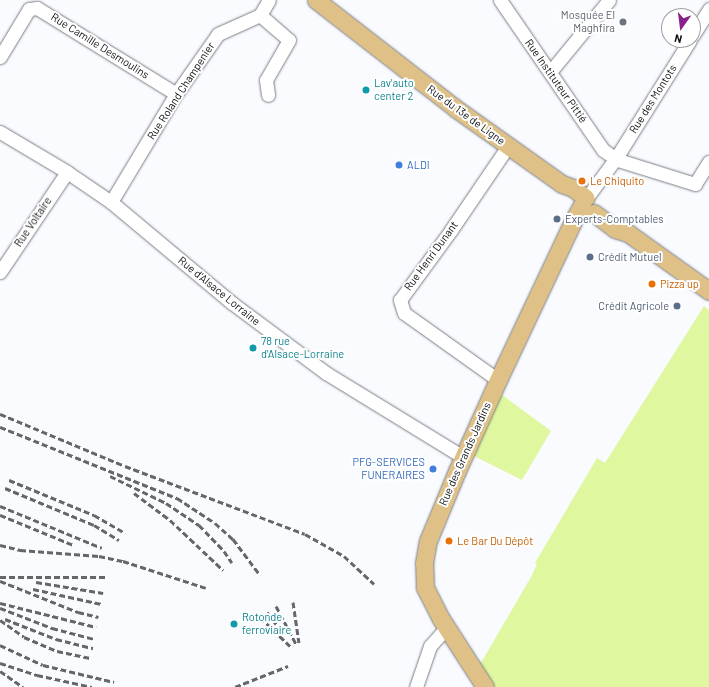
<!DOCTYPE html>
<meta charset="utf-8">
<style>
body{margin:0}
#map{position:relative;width:709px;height:687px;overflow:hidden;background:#f9fbff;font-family:Barlow,sans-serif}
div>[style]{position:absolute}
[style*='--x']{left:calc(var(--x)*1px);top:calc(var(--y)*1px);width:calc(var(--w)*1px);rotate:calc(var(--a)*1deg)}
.green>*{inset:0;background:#dff79f}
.roads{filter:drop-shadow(0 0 1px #7a7e83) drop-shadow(0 0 1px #7a7e83)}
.minor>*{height:13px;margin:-6.5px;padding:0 6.5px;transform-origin:6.5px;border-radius:6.5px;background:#fff}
.major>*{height:17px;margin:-8.5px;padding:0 8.5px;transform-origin:8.5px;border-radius:8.5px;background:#dfc187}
.rail>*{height:3px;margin-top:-1.5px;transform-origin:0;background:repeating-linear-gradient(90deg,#656669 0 6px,transparent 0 9px)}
.dots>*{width:11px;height:11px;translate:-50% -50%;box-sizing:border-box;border:2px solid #fff;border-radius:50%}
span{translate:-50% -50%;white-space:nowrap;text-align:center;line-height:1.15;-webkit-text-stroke:4px #fff;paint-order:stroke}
.worship-label{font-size:11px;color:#5b616d}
.right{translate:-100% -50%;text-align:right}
.street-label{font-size:11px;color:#0d0e10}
.culture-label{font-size:11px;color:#0d838f}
.left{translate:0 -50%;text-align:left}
.shop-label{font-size:11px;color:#366cbe}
.food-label{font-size:11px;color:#c56008}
.service-label{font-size:11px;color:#4e5e75}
.north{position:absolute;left:661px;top:8px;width:40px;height:40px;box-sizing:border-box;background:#fff;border:1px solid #9e9f9f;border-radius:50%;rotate:194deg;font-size:11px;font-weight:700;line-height:16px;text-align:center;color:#0d0e10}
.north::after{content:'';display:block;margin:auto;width:14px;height:18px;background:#88228a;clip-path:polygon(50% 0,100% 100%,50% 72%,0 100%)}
</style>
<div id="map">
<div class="green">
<i style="clip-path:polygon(704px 306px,709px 310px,709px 687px,491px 687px,478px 664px,482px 661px,531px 577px,537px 564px,535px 563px,597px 458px,605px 463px)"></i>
<i style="clip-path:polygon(501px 394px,551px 431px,522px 480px,472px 455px)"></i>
</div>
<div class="roads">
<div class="minor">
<i style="--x:500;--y:0;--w:182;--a:55.5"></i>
<i style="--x:603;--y:150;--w:18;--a:34"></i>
<i style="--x:618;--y:160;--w:81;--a:17.3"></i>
<i style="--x:695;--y:184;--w:26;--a:-58"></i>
<i style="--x:260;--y:15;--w:38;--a:41"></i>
<i style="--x:289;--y:40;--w:46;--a:119.9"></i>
<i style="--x:266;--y:80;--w:15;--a:82"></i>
<i style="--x:693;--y:35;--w:31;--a:-58"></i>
<i style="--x:0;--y:57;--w:56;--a:-58.9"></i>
<i style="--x:29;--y:9;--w:8;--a:-7"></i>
<i style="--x:37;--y:8;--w:163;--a:31.7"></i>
<i style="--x:550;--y:72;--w:93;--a:-50.7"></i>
<i style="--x:0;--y:132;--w:78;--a:30.8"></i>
<i style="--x:67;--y:172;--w:53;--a:34.3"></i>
<i style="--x:111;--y:202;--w:158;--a:39.9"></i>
<i style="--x:232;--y:303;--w:117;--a:36.7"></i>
<i style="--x:326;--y:373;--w:161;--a:31.5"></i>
<i style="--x:588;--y:196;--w:47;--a:-53.6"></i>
<i style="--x:616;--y:158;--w:139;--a:-57.9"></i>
<i style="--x:111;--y:202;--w:126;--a:-59"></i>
<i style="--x:176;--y:94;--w:73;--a:-55"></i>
<i style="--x:218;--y:34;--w:46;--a:-24.3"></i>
<i style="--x:260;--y:15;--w:17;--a:-59"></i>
<i style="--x:0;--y:272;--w:120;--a:-56.2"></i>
<i style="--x:498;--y:380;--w:115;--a:-144.5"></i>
<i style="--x:404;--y:313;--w:14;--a:-107"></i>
<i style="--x:400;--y:300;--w:87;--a:-53.9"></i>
<i style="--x:451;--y:230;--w:102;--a:-55.8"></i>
<i style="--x:416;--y:687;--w:43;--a:-71.1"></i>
<i style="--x:430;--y:646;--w:25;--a:-48"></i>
</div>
<div class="major">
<i style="--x:316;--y:0;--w:176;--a:37.8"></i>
<i style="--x:455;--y:108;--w:131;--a:35.4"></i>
<i style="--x:562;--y:184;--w:12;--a:20"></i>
<i style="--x:573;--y:188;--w:16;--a:38"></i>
<i style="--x:594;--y:213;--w:26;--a:37"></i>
<i style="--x:615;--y:229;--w:14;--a:17"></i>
<i style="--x:628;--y:233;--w:100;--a:35.6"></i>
<i style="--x:485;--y:687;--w:81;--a:-122.9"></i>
<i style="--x:441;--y:619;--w:36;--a:-117"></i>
<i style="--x:425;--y:587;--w:24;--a:-92"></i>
<i style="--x:424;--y:563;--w:22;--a:-80"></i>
<i style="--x:428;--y:541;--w:76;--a:-67.5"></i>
<i style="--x:457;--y:471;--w:100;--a:-65.7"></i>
<i style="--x:498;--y:380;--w:176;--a:-64.7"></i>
<i style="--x:573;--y:221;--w:18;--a:-61"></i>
</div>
</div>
<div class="rail">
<i style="--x:0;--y:414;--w:135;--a:22.6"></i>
<i style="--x:125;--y:466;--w:192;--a:20.7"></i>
<i style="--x:305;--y:534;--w:45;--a:29.4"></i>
<i style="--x:344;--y:556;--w:41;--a:43"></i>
<i style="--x:0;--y:427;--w:191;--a:21.9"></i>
<i style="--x:177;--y:498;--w:45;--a:33.3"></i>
<i style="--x:215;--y:523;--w:24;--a:42"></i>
<i style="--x:233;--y:539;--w:45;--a:53.1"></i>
<i style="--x:110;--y:476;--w:62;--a:25.7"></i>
<i style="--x:166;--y:503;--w:40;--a:34"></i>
<i style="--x:199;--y:525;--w:36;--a:46"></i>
<i style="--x:224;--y:551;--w:14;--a:56"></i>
<i style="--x:9;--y:480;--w:92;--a:22.4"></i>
<i style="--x:94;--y:515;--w:36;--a:30"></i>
<i style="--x:5;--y:488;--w:96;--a:22.6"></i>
<i style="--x:94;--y:525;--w:29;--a:31"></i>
<i style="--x:134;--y:493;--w:45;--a:36.9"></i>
<i style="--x:170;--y:520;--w:73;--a:43.3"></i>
<i style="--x:0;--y:506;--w:110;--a:22.4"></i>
<i style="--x:0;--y:515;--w:79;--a:22.3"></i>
<i style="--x:0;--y:545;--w:21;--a:14"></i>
<i style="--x:20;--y:550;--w:79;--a:4.3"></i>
<i style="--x:99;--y:556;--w:25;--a:12"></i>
<i style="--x:123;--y:561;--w:87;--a:18"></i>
<i style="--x:0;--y:577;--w:107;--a:0"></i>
<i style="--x:0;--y:581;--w:84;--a:21.7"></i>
<i style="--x:78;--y:612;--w:21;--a:14"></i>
<i style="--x:36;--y:582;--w:68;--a:9.3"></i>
<i style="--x:33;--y:589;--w:70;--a:12.4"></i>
<i style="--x:293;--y:602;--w:41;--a:81.7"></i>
<i style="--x:0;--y:603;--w:99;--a:14"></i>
<i style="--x:276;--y:606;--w:43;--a:62.2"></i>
<i style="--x:0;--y:608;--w:56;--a:21"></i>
<i style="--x:52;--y:628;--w:43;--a:14.7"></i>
<i style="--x:267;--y:612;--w:26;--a:53"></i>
<i style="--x:260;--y:617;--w:43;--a:44.1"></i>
<i style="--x:5;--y:619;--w:55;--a:21.4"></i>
<i style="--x:56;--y:639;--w:38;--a:14"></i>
<i style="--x:0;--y:620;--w:29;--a:35"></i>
<i style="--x:24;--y:637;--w:36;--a:23"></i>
<i style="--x:57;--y:651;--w:35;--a:12"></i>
<i style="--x:0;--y:645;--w:47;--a:24.9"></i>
<i style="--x:43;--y:665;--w:73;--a:13.5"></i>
<i style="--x:0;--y:663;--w:39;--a:18"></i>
<i style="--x:37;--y:675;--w:56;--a:12.3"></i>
<i style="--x:0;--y:671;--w:28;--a:35"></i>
<i style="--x:235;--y:687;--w:57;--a:-21.6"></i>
</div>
<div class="dots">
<i style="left:623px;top:22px;background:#6b7280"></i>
<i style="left:366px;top:90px;background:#0f9aa8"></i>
<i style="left:399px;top:165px;background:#3f7fe0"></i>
<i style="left:582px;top:181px;background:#e8710a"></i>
<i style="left:557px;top:219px;background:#5c6f8a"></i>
<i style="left:590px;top:257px;background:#5c6f8a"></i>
<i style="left:652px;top:284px;background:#e8710a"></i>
<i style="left:677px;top:306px;background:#5c6f8a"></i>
<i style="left:253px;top:348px;background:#0f9aa8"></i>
<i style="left:433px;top:469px;background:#3f7fe0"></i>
<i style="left:449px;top:541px;background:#e8710a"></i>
<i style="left:234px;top:624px;background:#0f9aa8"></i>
</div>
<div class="worship-label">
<span class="right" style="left:615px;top:22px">Mosquée El<br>Maghfira</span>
</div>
<div class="street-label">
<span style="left:100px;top:46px;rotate:32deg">Rue Camille Desmoulins</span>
<span style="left:556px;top:81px;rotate:55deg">Rue Instituteur Pittié</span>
<span style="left:181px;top:91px;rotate:-57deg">Rue Roland Champenier</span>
<span style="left:653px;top:99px;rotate:-58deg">Rue des Montots</span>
<span style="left:466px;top:115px;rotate:36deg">Rue du 13e de Ligne</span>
<span style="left:33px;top:222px;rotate:-56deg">Rue Voltaire</span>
<span style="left:431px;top:256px;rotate:-54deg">Rue Henri Dunant</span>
<span style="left:219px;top:291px;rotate:39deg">Rue d'Alsace Lorraine</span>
<span style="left:465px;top:454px;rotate:-66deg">Rue des Grands Jardins</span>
</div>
<div class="culture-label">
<span class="left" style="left:374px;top:90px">Lav'auto<br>center 2</span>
<span class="left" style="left:261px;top:348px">78 rue<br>d'Alsace-Lorraine</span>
<span class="left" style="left:242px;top:624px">Rotonde<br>ferroviaire</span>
</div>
<div class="shop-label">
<span class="left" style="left:407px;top:165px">ALDI</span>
<span class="right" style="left:425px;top:469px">PFG-SERVICES<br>FUNERAIRES</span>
</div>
<div class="food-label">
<span class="left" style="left:590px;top:181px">Le Chiquito</span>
<span class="left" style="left:660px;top:284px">Pizza up</span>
<span class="left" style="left:457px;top:541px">Le Bar Du Dépôt</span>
</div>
<div class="service-label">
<span class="left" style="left:565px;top:219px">Experts-Comptables</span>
<span class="left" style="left:598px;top:257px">Crédit Mutuel</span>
<span class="right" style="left:669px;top:306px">Crédit Agricole</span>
</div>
<div class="north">N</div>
</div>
